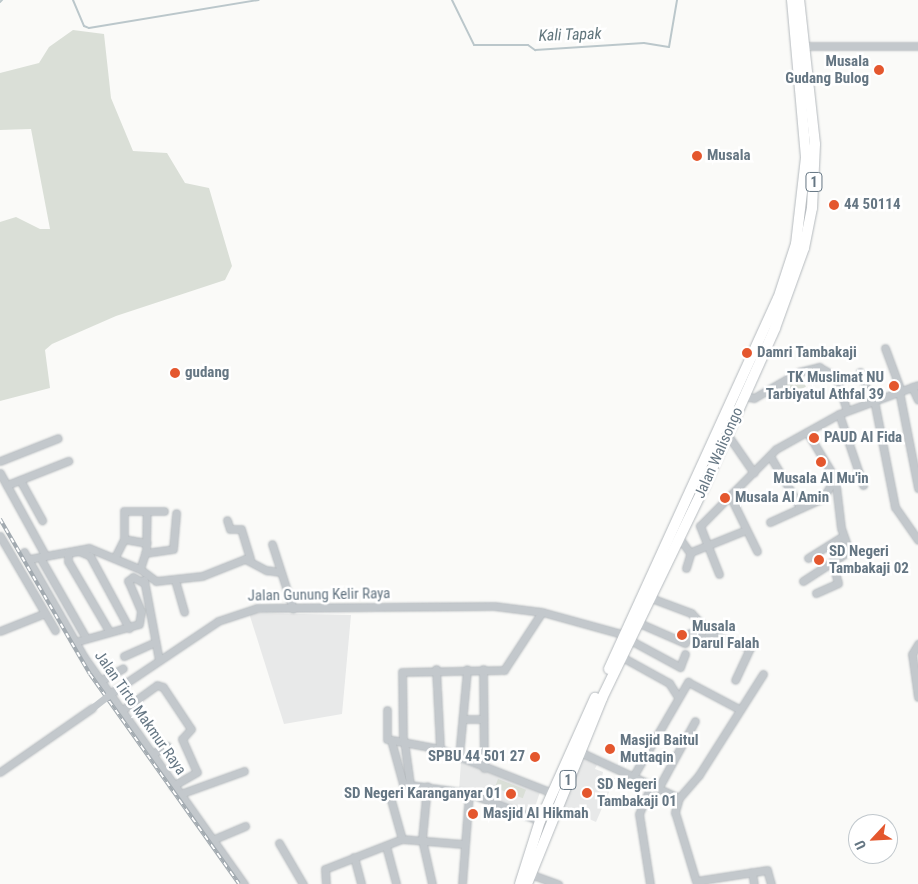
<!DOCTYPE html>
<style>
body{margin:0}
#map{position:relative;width:918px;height:884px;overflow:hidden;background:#fafaf8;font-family:"Roboto Condensed",sans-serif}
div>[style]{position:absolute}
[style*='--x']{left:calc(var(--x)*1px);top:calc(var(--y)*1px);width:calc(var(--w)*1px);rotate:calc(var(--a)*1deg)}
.built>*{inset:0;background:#e8e9e9}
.green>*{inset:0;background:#dadfd7;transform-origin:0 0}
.stream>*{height:2px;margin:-1px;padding:0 1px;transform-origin:1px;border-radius:1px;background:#bbc7cb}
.roads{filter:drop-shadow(0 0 1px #b4b9bd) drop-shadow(0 0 1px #b4b9bd)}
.minor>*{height:7px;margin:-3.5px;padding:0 3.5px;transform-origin:3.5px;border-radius:3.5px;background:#c3c8cc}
.highway>*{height:10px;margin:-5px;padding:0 5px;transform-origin:5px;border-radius:5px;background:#fff}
.rail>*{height:4px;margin-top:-2px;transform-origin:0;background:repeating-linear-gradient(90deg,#fff 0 5.5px,#a2aab0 0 11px);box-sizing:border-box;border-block:1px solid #a2aab0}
.minor-bridge>*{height:7px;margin:-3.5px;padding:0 3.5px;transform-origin:3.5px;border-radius:3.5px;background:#c3c8cc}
.dots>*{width:14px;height:14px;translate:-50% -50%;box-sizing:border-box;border:2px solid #fff;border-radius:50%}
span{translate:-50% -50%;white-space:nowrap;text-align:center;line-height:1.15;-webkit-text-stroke:5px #fff;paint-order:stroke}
.shield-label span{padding:1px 4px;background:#fff;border:1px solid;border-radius:4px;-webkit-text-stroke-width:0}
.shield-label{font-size:14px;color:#657683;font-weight:700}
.poi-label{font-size:15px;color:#657683;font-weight:700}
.right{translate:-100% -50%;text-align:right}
.left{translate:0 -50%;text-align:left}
.street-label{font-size:15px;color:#657683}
.water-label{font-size:16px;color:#60757c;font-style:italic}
.north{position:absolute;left:848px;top:814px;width:50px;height:50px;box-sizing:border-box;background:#fff;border:1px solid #c1c8cd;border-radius:50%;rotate:245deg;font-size:14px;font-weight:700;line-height:20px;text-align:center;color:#657683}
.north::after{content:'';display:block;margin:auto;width:18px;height:22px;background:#e4572e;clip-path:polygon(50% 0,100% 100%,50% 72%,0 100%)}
</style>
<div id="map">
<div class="built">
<i style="clip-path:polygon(249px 613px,351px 615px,342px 714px,284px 724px)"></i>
<i style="clip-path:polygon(583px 755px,598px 762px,595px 769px,603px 772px,602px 777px,615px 778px,596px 822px,560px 806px)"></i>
<i style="clip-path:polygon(461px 762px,540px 792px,532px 816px,459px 790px)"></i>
</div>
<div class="green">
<i style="clip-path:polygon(73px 30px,104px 34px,111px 98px,133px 151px,167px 153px,185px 183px,209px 188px,232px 266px,225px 280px,116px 316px,52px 344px,45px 350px,50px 388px,0 401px,0 222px,16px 217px,40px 229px,50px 229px,31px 129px,0 130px,0 73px,39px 63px,49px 47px)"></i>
<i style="left:800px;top:374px;width:14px;height:17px;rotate:65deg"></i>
<i style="left:498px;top:779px;width:30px;height:9px;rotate:21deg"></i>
</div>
<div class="stream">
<i style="--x:73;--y:0;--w:28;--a:67"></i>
<i style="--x:84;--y:26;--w:5;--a:22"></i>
<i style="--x:89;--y:28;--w:172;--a:-9.4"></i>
<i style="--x:452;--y:0;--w:50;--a:63.9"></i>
<i style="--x:474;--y:45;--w:54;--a:0"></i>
<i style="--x:528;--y:45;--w:9;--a:36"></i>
<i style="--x:535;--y:50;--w:109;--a:-3.7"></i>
<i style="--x:644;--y:43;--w:25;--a:9"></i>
<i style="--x:669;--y:47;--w:48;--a:-80.3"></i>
<i style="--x:0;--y:2;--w:3;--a:-45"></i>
</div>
<div class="roads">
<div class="minor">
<i style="--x:804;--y:46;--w:114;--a:0"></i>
<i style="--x:885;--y:348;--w:46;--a:69.6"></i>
<i style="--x:860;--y:372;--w:31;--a:69"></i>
<i style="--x:912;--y:387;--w:14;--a:65"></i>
<i style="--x:899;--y:391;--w:99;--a:78.9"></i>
<i style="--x:745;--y:396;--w:9;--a:13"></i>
<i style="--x:754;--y:398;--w:52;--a:-30"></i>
<i style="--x:799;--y:372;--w:21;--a:-14"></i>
<i style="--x:819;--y:367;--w:20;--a:30"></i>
<i style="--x:836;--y:377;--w:35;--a:72"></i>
<i style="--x:874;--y:400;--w:109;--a:78.9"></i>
<i style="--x:895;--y:507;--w:40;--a:55.1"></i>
<i style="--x:839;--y:414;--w:75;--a:71.3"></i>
<i style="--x:727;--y:434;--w:47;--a:55.3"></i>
<i style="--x:770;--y:456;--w:59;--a:59.5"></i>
<i style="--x:0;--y:461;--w:62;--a:-21.6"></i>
<i style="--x:0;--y:473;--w:94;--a:61.2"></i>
<i style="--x:20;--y:480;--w:46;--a:61.2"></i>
<i style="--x:7;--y:485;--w:66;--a:-21.5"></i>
<i style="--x:731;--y:498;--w:59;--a:63.9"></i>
<i style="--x:227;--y:520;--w:9;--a:72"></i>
<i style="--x:230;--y:529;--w:11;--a:0"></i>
<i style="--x:241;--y:529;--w:31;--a:73"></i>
<i style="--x:770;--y:522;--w:58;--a:-24.4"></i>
<i style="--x:823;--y:498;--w:23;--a:-59"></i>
<i style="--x:0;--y:536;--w:109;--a:59.7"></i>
<i style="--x:124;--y:539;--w:23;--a:10"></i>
<i style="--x:680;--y:539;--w:17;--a:54"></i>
<i style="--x:272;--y:544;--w:68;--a:72.1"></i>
<i style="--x:24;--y:552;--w:121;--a:60.3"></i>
<i style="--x:84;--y:657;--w:278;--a:54.8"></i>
<i style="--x:145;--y:553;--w:28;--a:-8"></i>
<i style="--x:173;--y:549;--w:36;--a:-85"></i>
<i style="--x:115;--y:557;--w:20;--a:-63"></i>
<i style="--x:124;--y:539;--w:28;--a:-90"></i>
<i style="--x:124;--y:511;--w:40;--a:0"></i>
<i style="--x:808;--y:558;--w:41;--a:-32.2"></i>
<i style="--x:29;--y:559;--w:61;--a:-10.4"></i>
<i style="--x:89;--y:548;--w:55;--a:22.4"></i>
<i style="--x:140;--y:569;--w:20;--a:37"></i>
<i style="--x:156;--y:581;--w:46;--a:-6.2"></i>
<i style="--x:202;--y:576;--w:46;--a:-21.6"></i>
<i style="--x:245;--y:559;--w:24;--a:28"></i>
<i style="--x:266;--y:570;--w:14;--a:8"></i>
<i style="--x:42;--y:561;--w:89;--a:60.3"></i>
<i style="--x:686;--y:568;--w:17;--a:-73"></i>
<i style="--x:691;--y:552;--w:59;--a:-21.8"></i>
<i style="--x:140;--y:569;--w:20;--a:-72"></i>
<i style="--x:146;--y:550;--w:39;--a:-89"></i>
<i style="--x:719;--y:574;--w:52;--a:-111.6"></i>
<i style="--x:700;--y:526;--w:108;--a:-45.4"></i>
<i style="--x:776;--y:449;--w:72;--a:-29.1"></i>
<i style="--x:839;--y:414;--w:84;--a:-20.2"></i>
<i style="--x:144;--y:580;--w:81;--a:79.4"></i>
<i style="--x:175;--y:580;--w:33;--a:74"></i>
<i style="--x:803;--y:581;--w:55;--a:-33.1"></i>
<i style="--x:849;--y:551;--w:24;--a:-109"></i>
<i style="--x:841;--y:528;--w:50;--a:-96.8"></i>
<i style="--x:835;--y:478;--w:54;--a:-121.3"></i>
<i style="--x:816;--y:593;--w:24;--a:-24"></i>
<i style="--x:838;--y:583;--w:20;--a:-105"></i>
<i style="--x:651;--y:598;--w:43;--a:20.6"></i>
<i style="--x:691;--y:613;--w:28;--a:46"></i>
<i style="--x:710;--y:633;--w:43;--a:20.6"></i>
<i style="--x:750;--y:648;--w:35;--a:115"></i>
<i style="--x:639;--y:623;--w:50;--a:23.5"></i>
<i style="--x:685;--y:643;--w:11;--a:-63"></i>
<i style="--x:690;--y:633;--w:17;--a:21"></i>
<i style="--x:706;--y:639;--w:7;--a:-56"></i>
<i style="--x:0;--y:631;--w:48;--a:-21.8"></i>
<i style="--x:109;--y:631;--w:81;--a:-120.4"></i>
<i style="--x:68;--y:561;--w:8;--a:-90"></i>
<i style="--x:68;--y:553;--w:11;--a:-10"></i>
<i style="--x:79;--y:551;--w:12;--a:24"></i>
<i style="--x:90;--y:556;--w:82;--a:61.6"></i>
<i style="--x:630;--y:640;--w:57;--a:28.4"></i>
<i style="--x:680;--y:667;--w:14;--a:-69"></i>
<i style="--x:75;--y:642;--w:66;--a:-15.7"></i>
<i style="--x:139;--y:624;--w:13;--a:-81"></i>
<i style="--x:141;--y:611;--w:33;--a:-113"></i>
<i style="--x:128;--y:581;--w:6;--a:-39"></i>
<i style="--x:133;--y:577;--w:13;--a:29"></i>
<i style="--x:124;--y:656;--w:34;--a:-24"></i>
<i style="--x:622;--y:657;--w:54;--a:29"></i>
<i style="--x:669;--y:683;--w:17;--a:57"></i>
<i style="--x:436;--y:669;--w:80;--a:87.1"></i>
<i style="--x:483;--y:669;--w:99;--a:89.4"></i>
<i style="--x:763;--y:674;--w:120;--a:122.4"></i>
<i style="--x:699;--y:775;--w:30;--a:131"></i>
<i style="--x:679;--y:798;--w:15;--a:106"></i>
<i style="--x:675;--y:812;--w:72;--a:73.1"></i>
<i style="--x:696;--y:881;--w:72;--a:-8.8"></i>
<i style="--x:767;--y:870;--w:15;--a:74"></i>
<i style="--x:100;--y:681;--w:26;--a:-29"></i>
<i style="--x:114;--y:691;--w:125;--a:-33.9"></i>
<i style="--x:218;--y:621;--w:41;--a:-18.4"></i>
<i style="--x:257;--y:608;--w:237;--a:-0.5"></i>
<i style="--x:494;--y:606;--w:48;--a:7.1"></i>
<i style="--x:542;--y:612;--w:86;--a:15.5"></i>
<i style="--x:918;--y:697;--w:43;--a:-97.9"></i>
<i style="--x:912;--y:654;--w:12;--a:-59"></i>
<i style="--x:387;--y:710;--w:29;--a:90"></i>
<i style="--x:387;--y:739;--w:54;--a:10.7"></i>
<i style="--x:440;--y:749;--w:120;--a:21.4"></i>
<i style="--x:121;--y:711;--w:44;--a:-35.8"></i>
<i style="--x:157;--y:685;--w:6;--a:18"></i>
<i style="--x:163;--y:687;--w:50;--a:56.3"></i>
<i style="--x:191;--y:729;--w:13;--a:132"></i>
<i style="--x:182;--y:739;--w:36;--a:66"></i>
<i style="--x:197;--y:772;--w:28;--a:150"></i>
<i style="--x:466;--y:719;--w:16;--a:0"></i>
<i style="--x:391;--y:740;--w:46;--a:74.7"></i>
<i style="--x:403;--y:784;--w:67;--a:7.8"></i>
<i style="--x:469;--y:793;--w:76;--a:21.5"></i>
<i style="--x:403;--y:741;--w:69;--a:-90.8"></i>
<i style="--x:402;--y:672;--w:102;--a:-1.1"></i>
<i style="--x:504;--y:670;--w:69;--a:-56.8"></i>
<i style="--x:404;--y:741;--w:43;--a:82.1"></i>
<i style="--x:580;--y:752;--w:109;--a:24.9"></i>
<i style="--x:152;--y:754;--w:17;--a:-28"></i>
<i style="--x:459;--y:756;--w:87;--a:-84.7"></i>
<i style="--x:0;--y:772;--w:112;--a:-34.8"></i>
<i style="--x:634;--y:775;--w:108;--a:-59.9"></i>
<i style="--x:688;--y:682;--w:58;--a:27.9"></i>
<i style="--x:659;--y:787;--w:75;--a:-61.4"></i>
<i style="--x:389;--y:793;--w:48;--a:74.2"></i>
<i style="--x:180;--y:794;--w:68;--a:-19.8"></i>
<i style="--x:422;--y:839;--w:53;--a:-84.6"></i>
<i style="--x:212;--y:840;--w:36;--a:-23"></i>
<i style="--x:279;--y:843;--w:48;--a:59.7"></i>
<i style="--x:423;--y:844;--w:41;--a:77.3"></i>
<i style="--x:386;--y:846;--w:39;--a:75"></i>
<i style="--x:354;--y:857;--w:28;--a:75"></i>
<i style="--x:752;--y:872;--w:12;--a:81"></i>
<i style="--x:530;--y:874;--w:30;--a:20"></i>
<i style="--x:326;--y:884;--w:15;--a:-94"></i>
<i style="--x:325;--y:869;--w:83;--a:-21.3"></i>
<i style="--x:402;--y:839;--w:61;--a:4.7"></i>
<i style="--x:462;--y:884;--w:91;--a:-85.6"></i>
<i style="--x:650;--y:884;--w:71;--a:-98.9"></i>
<i style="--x:639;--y:814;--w:33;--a:-67"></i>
</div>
<div class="highway">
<i style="--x:609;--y:669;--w:407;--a:-65.5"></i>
<i style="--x:778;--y:299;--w:58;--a:-71.9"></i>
<i style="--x:796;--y:244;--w:88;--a:-83.4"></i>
<i style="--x:806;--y:157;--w:158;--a:-95.1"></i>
<i style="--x:520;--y:884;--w:66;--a:-72.4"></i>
<i style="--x:540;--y:821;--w:135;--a:-65.9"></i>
<i style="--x:527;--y:884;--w:201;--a:-68"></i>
<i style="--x:602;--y:698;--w:234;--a:-64.2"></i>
<i style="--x:704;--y:487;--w:174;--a:-65.9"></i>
<i style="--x:775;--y:328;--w:85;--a:-70.1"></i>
<i style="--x:804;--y:248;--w:41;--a:-78.7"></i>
<i style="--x:812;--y:208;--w:64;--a:-87.3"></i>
<i style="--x:815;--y:144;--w:145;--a:-96.3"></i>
</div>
</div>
<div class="rail">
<i style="--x:0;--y:519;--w:179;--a:59.9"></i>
<i style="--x:90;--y:674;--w:257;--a:54.6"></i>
</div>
<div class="minor-bridge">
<i style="--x:92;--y:708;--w:28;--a:-38"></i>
</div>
<div class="dots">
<i style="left:879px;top:70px;background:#e4572e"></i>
<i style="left:697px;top:156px;background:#e4572e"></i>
<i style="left:834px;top:205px;background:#e4572e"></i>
<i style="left:747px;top:353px;background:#e4572e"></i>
<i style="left:175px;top:373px;background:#e4572e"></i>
<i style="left:894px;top:386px;background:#e4572e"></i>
<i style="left:814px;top:438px;background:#e4572e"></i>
<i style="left:821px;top:462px;background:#e4572e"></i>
<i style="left:725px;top:498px;background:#e4572e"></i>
<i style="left:819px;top:560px;background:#e4572e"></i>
<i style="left:682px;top:635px;background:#e4572e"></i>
<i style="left:610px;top:749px;background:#e4572e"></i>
<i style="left:535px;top:757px;background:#e4572e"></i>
<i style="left:587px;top:793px;background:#e4572e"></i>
<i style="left:511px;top:794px;background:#e4572e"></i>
<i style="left:473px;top:814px;background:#e4572e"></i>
</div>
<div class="shield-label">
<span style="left:814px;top:182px">1</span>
<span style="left:568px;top:780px">1</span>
</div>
<div class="poi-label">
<span class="right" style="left:869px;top:70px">Musala<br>Gudang Bulog</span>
<span class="left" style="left:707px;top:156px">Musala</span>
<span class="left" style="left:844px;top:205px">44 50114</span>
<span class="left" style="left:757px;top:353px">Damri Tambakaji</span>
<span class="left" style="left:185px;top:373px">gudang</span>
<span class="right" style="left:884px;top:386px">TK Muslimat NU<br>Tarbiyatul Athfal 39</span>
<span class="left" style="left:824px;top:438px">PAUD Al Fida</span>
<span style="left:821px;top:479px">Musala Al Mu'in</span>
<span class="left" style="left:735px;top:498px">Musala Al Amin</span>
<span class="left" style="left:829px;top:560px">SD Negeri<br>Tambakaji 02</span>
<span class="left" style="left:692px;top:635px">Musala<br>Darul Falah</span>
<span class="left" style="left:620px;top:749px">Masjid Baitul<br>Muttaqin</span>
<span class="right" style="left:525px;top:757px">SPBU 44 501 27</span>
<span class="left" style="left:597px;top:793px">SD Negeri<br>Tambakaji 01</span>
<span class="right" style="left:501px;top:794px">SD Negeri Karanganyar 01</span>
<span class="left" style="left:483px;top:814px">Masjid Al Hikmah</span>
</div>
<div class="street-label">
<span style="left:719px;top:453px;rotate:-66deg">Jalan Walisongo</span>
<span style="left:319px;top:595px;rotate:-1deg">Jalan Gunung Kelir Raya</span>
<span style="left:140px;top:713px;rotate:55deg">Jalan Tirto Makmur Raya</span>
</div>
<div class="water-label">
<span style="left:570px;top:35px;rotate:-2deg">Kali Tapak</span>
</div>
<div class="north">U</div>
</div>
